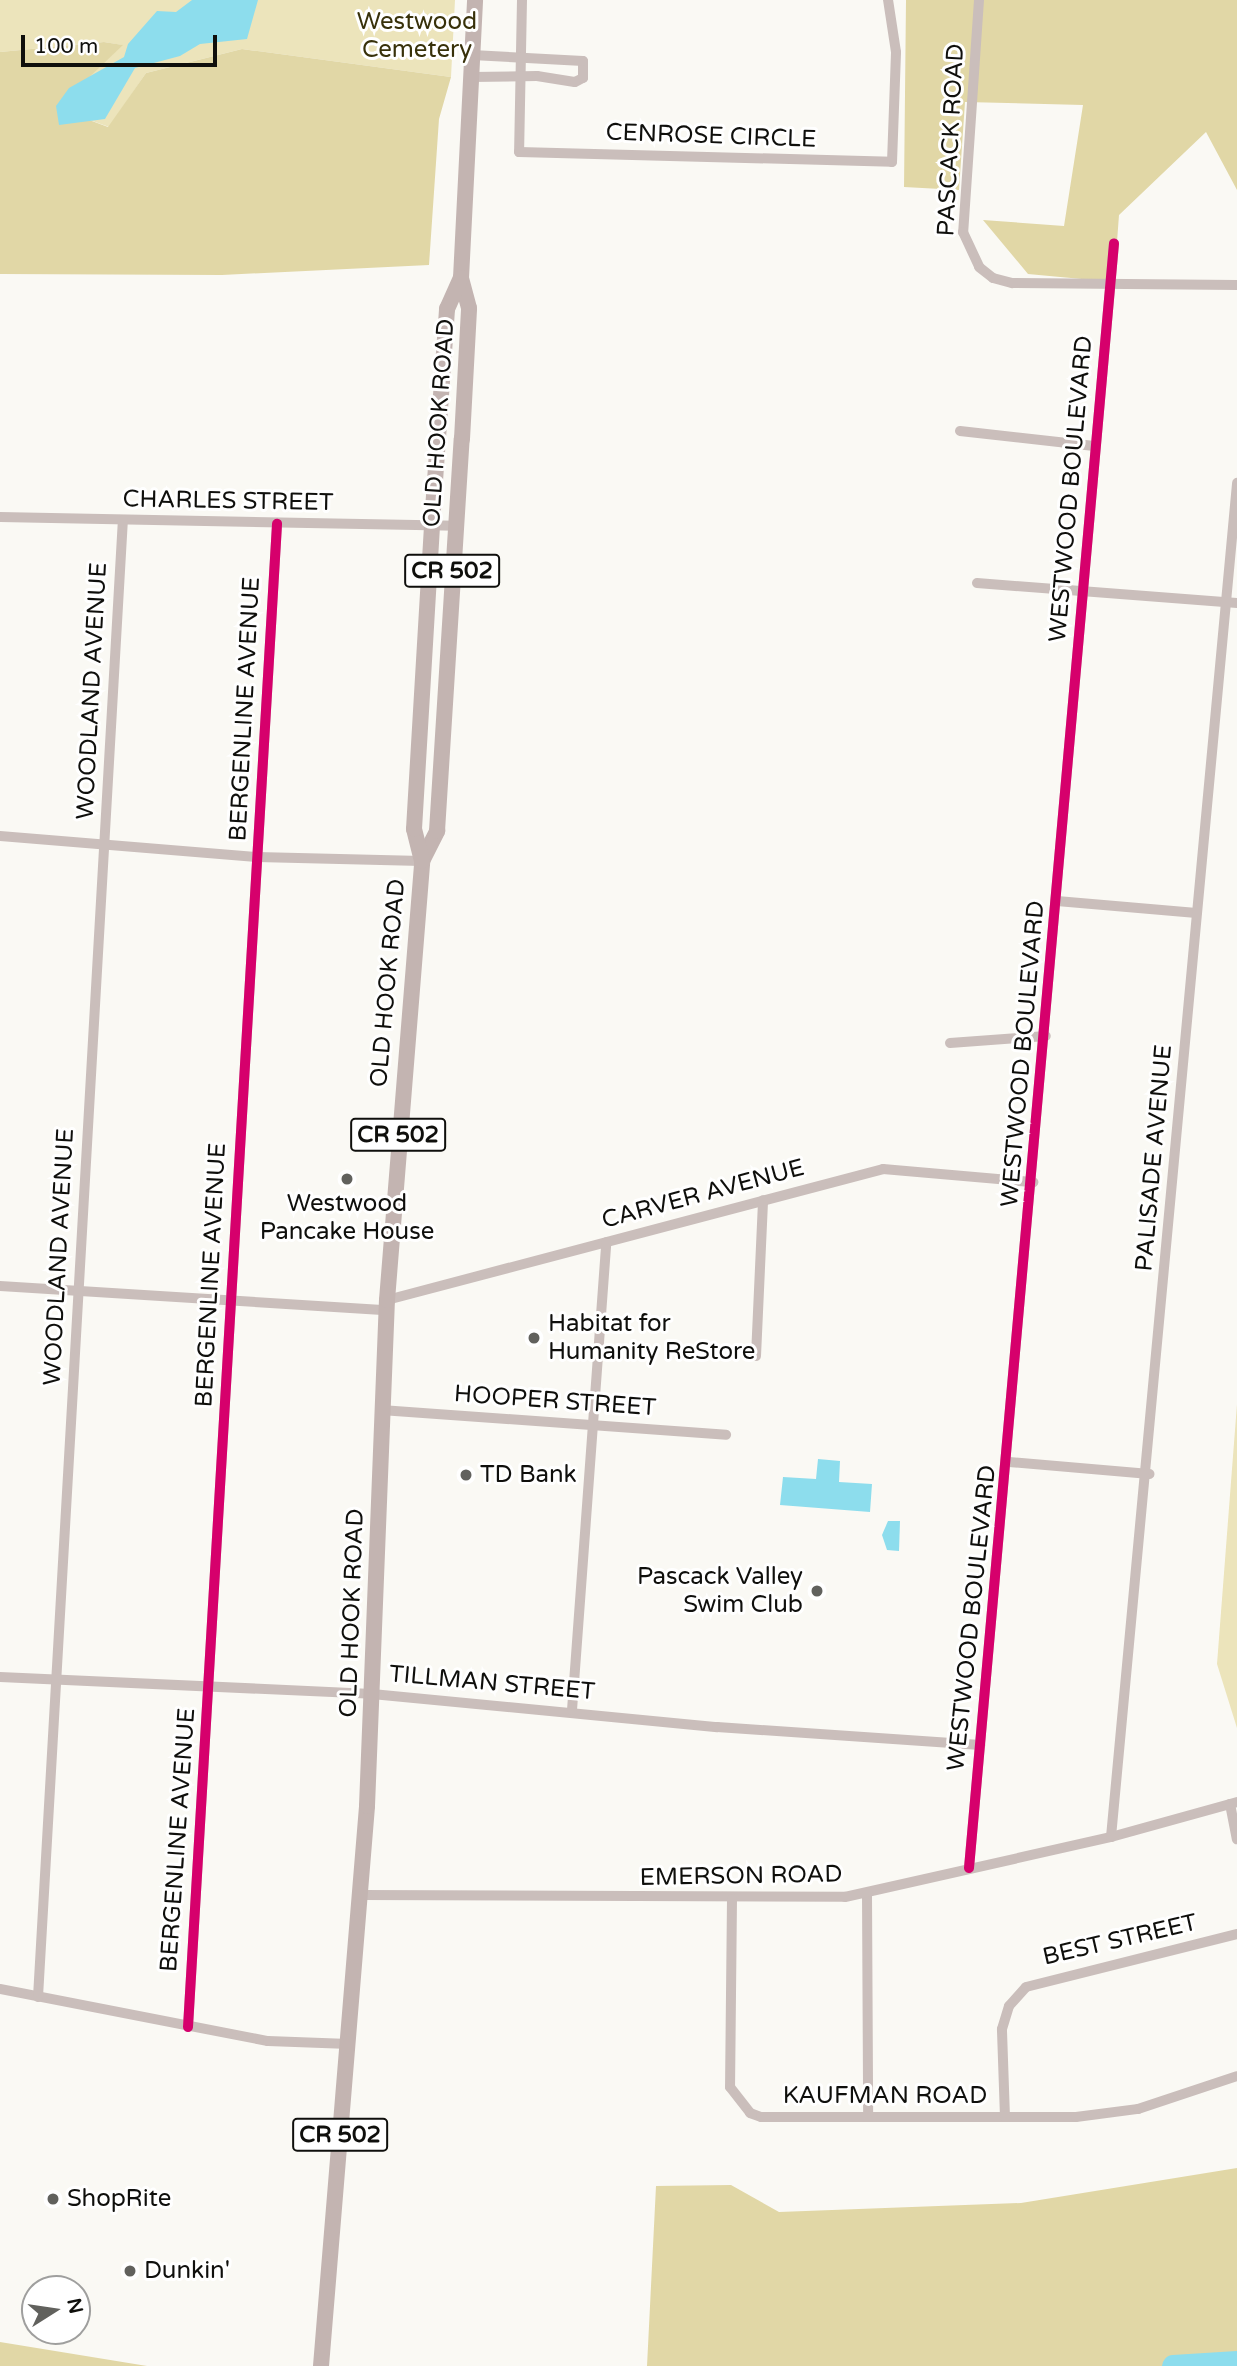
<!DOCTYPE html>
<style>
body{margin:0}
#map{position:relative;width:1237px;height:2366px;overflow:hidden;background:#faf9f4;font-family:"Varela Round",sans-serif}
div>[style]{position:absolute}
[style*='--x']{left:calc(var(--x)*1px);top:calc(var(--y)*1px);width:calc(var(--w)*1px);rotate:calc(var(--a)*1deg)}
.green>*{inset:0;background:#ece4bb}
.forest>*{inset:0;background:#e1d7a6}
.water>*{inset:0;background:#8ddded}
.river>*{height:23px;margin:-11.5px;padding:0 11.5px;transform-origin:11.5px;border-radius:11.5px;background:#8ddded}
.street>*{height:10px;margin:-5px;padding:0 5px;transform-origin:5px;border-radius:5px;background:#cabebb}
.primary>*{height:16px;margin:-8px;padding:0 8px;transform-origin:8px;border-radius:8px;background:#c3b4b1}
.cycleway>*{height:10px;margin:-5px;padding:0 5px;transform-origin:5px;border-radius:5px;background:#d6006c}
.dots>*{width:19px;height:19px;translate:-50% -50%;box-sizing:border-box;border:4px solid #fff;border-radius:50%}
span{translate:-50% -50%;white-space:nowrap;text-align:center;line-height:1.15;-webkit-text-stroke:6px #fff;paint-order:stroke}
.shield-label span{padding:2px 5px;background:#fff;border:2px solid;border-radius:5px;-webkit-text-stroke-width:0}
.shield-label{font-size:23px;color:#0f0f0c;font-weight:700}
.park-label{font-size:24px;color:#38310a}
.street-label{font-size:24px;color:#0f0f0c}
.poi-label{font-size:24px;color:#0f0f0c}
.left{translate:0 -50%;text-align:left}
.right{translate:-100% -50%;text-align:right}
.north{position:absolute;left:21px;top:2275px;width:70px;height:70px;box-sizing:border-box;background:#fff;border:2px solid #9f9f9e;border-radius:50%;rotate:78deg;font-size:19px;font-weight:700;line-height:28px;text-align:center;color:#0f0f0c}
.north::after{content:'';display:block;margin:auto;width:24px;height:32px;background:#61615d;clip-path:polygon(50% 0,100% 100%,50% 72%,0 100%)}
.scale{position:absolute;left:21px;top:35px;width:196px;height:32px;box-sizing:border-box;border:4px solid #0f0f0c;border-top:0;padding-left:9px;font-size:21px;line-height:24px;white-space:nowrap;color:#0f0f0c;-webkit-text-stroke:5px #fff;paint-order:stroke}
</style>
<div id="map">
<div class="green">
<i style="clip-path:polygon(0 0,455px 0,451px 77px,242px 49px,146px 73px,109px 127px,57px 108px,122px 45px,104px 42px,0 52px)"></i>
<i style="clip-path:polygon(1237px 1404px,1237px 1728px,1217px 1664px)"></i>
</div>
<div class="forest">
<i style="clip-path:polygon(906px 0,1237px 0,1237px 190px,1206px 132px,1119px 215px,1114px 282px,1028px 274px,983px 220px,1064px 226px,1083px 105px,965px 102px,959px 190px,904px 187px)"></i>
<i style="clip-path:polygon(104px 42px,123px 45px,57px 108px,108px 127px,146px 73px,242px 49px,451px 77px,439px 119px,429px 265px,222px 275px,0 274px,0 52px)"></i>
<i style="clip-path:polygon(1237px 2168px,1237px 2366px,647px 2366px,656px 2186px,731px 2185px,779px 2212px,1021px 2203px)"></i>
<i style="clip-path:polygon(0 2342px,147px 2366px,0 2366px)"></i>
</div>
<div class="water">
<i style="clip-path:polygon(192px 0,258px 0,247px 39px,200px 44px,180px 56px,135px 68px,105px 119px,59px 125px,56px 106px,69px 88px,124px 57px,128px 44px,157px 11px,176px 12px)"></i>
<i style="clip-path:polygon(818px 1459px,840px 1461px,839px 1482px,872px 1484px,870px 1512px,780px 1505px,783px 1477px,816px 1479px)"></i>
<i style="clip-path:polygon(888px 1521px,900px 1521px,899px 1551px,887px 1550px,882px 1535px)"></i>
</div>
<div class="river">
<i style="--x:1173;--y:2366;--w:64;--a:-3.6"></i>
</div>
<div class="street">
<i style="--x:522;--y:0;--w:152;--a:91.1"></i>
<i style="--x:519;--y:152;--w:373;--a:1.5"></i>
<i style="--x:892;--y:162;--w:110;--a:-87.9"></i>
<i style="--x:896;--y:52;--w:53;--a:-98.7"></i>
<i style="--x:979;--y:0;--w:233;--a:93.9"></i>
<i style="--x:963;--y:232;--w:38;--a:65"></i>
<i style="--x:979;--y:267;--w:18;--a:38"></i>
<i style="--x:993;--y:278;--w:20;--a:15"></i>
<i style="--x:1012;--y:283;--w:225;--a:0.5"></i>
<i style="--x:472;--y:77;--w:65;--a:-0.9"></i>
<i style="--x:537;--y:76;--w:38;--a:9"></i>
<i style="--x:575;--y:82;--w:9;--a:-27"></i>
<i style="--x:583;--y:78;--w:17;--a:-90"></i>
<i style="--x:583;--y:61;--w:111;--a:-176.9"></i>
<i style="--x:960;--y:431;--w:135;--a:6.4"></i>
<i style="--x:0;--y:517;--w:456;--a:1.1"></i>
<i style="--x:977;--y:583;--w:261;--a:4.4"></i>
<i style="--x:0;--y:836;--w:258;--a:4.7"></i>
<i style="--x:257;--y:857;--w:165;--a:1.4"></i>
<i style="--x:1057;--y:901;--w:140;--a:4.9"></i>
<i style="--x:950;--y:1043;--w:96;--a:-4.2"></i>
<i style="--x:0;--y:1286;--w:387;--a:3.6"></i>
<i style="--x:387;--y:1300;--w:513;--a:-14.79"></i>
<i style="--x:883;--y:1169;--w:151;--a:5"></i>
<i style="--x:756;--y:1356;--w:156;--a:-87.4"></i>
<i style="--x:381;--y:1410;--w:346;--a:4.1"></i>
<i style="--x:1009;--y:1462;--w:141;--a:4.9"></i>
<i style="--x:0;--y:1677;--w:372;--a:2.6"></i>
<i style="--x:372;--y:1694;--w:347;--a:5.5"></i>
<i style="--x:717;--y:1727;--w:264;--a:3.9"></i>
<i style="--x:572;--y:1710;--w:469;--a:-85.8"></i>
<i style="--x:1230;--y:1804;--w:36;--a:79"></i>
<i style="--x:1111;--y:1837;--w:1360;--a:-84.68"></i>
<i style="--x:969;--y:1868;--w:1631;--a:-84.9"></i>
<i style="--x:867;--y:1894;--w:223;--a:89.7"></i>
<i style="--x:361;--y:1895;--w:484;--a:0.2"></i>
<i style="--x:845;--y:1897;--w:273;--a:-12.7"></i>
<i style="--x:1111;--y:1837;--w:131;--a:-15.5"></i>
<i style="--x:732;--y:1899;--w:188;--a:90.6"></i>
<i style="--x:730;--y:2087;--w:33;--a:52"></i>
<i style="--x:750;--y:2113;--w:12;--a:20"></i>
<i style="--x:761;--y:2117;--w:315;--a:0"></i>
<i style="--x:1076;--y:2117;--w:63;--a:-7.4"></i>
<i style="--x:1138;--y:2109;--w:104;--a:-18.4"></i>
<i style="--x:0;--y:1989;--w:273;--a:11"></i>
<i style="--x:268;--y:2041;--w:81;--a:2.1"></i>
<i style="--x:38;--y:1997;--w:1479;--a:-86.71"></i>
<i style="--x:188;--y:2027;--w:1506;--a:-86.61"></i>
<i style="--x:1005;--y:2117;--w:88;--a:-92"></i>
<i style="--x:1002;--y:2029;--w:24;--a:-73"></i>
<i style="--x:1009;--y:2006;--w:25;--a:-48"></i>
<i style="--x:1026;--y:1987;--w:218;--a:-14.1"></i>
</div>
<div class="primary">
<i style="--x:422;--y:861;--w:34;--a:-63"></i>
<i style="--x:437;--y:831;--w:393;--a:-86.4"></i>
<i style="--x:462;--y:439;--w:131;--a:-86.9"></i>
<i style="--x:469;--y:308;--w:31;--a:-105"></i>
<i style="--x:461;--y:278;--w:278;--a:-87.1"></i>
<i style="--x:321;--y:2366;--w:562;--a:-85.3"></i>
<i style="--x:367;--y:1806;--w:506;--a:-87.74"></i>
<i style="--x:387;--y:1300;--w:440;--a:-85.4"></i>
<i style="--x:422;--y:861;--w:33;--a:-104"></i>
<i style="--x:414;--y:829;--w:306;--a:-86.6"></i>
<i style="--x:432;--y:524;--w:216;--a:-86"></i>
<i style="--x:447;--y:309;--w:34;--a:-66"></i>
</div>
<div class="cycleway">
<i style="--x:969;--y:1868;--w:1631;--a:-84.9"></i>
<i style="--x:188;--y:2027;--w:1506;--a:-86.61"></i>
</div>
<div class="dots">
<i style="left:347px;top:1179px;background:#61615d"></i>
<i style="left:534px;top:1338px;background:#61615d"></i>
<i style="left:466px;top:1475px;background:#61615d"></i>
<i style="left:817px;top:1591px;background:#61615d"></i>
<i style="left:53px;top:2199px;background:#61615d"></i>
<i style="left:130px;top:2271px;background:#61615d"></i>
</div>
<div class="shield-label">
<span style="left:452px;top:571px">CR 502</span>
<span style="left:398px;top:1135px">CR 502</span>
<span style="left:340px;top:2135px">CR 502</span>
</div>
<div class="park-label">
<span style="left:417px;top:36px">Westwood<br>Cemetery</span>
</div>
<div class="street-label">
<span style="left:711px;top:136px;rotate:2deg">CENROSE CIRCLE</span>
<span style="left:951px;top:140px;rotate:-87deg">PASCACK ROAD</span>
<span style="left:439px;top:423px;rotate:-86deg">OLD HOOK ROAD</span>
<span style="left:1071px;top:489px;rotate:-85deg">WESTWOOD BOULEVARD</span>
<span style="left:228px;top:501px;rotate:1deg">CHARLES STREET</span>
<span style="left:92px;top:691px;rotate:-87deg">WOODLAND AVENUE</span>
<span style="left:245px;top:709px;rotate:-87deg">BERGENLINE AVENUE</span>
<span style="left:388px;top:983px;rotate:-85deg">OLD HOOK ROAD</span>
<span style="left:1023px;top:1054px;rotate:-85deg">WESTWOOD BOULEVARD</span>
<span style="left:1154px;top:1158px;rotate:-85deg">PALISADE AVENUE</span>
<span style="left:703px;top:1194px;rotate:-15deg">CARVER AVENUE</span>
<span style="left:59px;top:1257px;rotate:-87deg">WOODLAND AVENUE</span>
<span style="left:211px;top:1275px;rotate:-87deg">BERGENLINE AVENUE</span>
<span style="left:555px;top:1401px;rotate:4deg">HOOPER STREET</span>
<span style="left:352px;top:1613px;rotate:-88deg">OLD HOOK ROAD</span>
<span style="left:972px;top:1618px;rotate:-84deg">WESTWOOD BOULEVARD</span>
<span style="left:492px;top:1683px;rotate:5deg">TILLMAN STREET</span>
<span style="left:178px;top:1840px;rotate:-86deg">BERGENLINE AVENUE</span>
<span style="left:741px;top:1876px;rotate:-1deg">EMERSON ROAD</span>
<span style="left:1120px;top:1940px;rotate:-13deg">BEST STREET</span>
<span style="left:885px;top:2096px">KAUFMAN ROAD</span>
</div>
<div class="poi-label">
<span style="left:347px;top:1218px">Westwood<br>Pancake House</span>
<span class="left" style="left:548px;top:1338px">Habitat for<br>Humanity ReStore</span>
<span class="left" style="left:480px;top:1475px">TD Bank</span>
<span class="right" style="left:803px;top:1591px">Pascack Valley<br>Swim Club</span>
<span class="left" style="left:67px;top:2199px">ShopRite</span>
<span class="left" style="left:144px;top:2271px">Dunkin'</span>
</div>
<div class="north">N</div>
<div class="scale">100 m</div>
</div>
